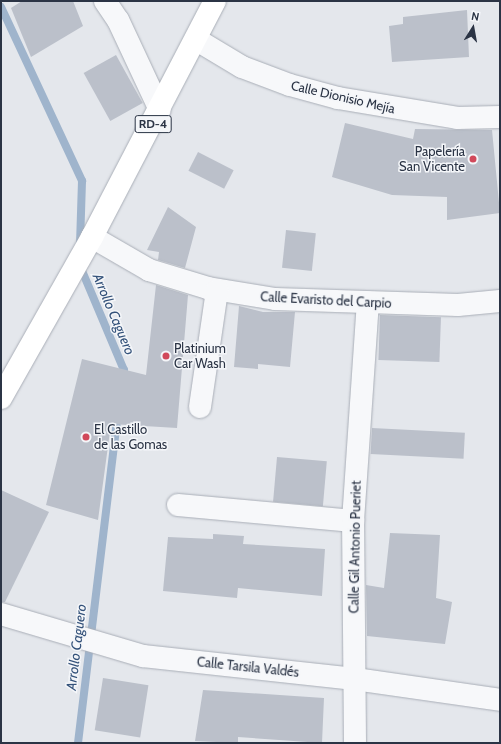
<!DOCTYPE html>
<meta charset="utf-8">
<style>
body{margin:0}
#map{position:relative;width:501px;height:744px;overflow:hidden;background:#e4e7ec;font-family:Cabin,sans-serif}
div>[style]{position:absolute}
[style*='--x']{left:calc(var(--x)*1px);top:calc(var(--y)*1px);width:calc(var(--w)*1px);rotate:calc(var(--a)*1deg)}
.stream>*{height:8px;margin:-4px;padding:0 4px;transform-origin:4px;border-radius:4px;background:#9fb4cc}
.building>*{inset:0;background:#bbc0ca;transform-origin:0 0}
.roads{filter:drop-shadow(0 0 1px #a9aeb7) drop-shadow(0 0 1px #a9aeb7)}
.minor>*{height:22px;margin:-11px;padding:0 11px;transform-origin:11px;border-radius:11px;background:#f7f8fa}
.major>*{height:22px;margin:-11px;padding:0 11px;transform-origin:11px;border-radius:11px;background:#fff}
.dots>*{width:11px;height:11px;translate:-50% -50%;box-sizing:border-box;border:2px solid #f4f6f9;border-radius:50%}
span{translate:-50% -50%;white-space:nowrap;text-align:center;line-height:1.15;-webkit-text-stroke:3px #f4f6f9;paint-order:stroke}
.shield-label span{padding:1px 3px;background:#f4f6f9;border:1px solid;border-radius:3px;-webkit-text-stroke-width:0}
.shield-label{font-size:12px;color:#2b3445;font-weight:700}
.street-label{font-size:13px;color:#2b3445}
.poi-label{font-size:13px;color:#2b3445}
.right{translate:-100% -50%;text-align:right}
.left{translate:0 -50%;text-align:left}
.water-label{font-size:14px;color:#34527a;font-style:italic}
.frame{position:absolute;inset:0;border:2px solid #2b3445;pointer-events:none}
.north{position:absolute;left:453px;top:8px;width:40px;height:40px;-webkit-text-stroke:3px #f4f6f9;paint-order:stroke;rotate:11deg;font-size:11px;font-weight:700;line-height:16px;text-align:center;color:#2b3445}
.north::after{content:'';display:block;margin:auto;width:14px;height:18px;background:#2b3445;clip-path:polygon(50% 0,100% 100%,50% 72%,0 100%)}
</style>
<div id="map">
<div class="stream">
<i style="--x:1;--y:7;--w:192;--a:65"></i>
<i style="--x:82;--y:181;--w:65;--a:91.8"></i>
<i style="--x:80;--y:266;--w:113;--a:67.1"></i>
<i style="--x:124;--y:370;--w:9;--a:96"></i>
<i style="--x:78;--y:743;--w:331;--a:-83.1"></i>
</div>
<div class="building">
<i style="clip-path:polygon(22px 1px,73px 1px,83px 26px,31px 57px,11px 8px)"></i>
<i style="clip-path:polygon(467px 10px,469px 57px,392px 62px,389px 26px,403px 24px,403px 17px)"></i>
<i style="left:116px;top:55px;width:55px;height:37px;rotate:61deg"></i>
<i style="clip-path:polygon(345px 123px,413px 139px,415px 129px,492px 130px,500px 213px,447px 220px,447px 197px,392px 195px,332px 177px)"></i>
<i style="left:198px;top:152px;width:40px;height:21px;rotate:27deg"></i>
<i style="clip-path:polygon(168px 207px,196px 227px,185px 268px,158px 260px,159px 252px,147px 250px)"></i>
<i style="left:286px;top:230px;width:30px;height:38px;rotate:6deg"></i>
<i style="clip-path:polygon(156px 285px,188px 295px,177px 428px,111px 424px,98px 520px,46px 505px,82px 359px,146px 375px)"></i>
<i style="clip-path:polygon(239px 306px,263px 312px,295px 312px,290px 367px,258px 364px,258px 369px,234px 367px)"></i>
<i style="left:380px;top:315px;width:61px;height:45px;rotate:2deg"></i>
<i style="left:372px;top:428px;width:93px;height:26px;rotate:3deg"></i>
<i style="left:277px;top:457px;width:50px;height:45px;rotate:5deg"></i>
<i style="clip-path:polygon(1px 490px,49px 512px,5px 602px,1px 602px)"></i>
<i style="clip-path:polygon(390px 533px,440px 535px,436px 598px,452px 602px,445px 644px,367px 636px,366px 585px,384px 588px)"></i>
<i style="clip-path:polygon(213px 534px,244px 536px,243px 544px,325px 549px,322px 596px,238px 588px,237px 598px,163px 591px,168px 537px,213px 539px)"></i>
<i style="left:103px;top:678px;width:46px;height:53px;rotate:9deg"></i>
<i style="clip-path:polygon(203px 690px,324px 698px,322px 743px,238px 737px,238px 743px,195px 741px)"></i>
</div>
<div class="roads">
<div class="minor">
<i style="--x:105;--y:1;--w:23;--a:56"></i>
<i style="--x:118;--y:20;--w:99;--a:65"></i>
<i style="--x:197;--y:40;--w:52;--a:31"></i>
<i style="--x:242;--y:67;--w:51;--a:20.6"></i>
<i style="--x:290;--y:85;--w:50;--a:15.2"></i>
<i style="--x:338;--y:98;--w:121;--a:9.5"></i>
<i style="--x:457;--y:118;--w:43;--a:-1.3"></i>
<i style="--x:92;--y:237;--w:66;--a:30.1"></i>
<i style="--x:149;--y:270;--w:62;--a:17"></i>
<i style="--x:208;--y:288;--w:68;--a:9.3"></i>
<i style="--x:275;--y:299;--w:183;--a:1.9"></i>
<i style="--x:458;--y:305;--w:42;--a:-5.4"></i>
<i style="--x:200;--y:407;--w:118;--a:-81.7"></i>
<i style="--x:178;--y:505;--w:176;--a:5.2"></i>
<i style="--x:1;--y:614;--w:148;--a:16.5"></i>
<i style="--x:143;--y:656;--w:213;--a:6.2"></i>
<i style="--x:355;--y:679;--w:147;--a:8.2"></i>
<i style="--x:355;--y:743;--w:222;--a:-90.5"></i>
<i style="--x:353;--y:521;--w:219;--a:-86.1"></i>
</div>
<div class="major">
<i style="--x:1;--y:398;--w:185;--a:-60.5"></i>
<i style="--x:92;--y:237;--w:266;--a:-62.5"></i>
</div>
</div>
<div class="dots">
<i style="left:473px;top:159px;background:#d1495b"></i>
<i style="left:166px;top:356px;background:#d1495b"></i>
<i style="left:86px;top:437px;background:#d1495b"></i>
</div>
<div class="shield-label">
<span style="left:153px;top:124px">RD-4</span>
</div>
<div class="street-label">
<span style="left:343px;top:97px;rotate:13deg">Calle Dionisio Mejía</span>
<span style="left:326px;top:300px;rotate:3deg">Calle Evaristo del Carpio</span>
<span style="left:355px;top:547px;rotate:-89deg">Calle Gil Antonio Pueriet</span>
<span style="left:248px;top:667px;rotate:6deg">Calle Tarsila Valdés</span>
</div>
<div class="poi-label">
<span class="right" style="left:465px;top:159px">Papelería<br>San Vicente</span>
<span class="left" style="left:174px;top:356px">Platinium<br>Car Wash</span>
<span class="left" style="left:94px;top:437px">El Castillo<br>de las Gomas</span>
</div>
<div class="water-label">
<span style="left:114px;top:314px;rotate:67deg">Arrollo Caguero</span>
<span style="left:76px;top:647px;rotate:-83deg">Arrollo Caguero</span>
</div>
<div class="frame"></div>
<div class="north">N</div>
</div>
